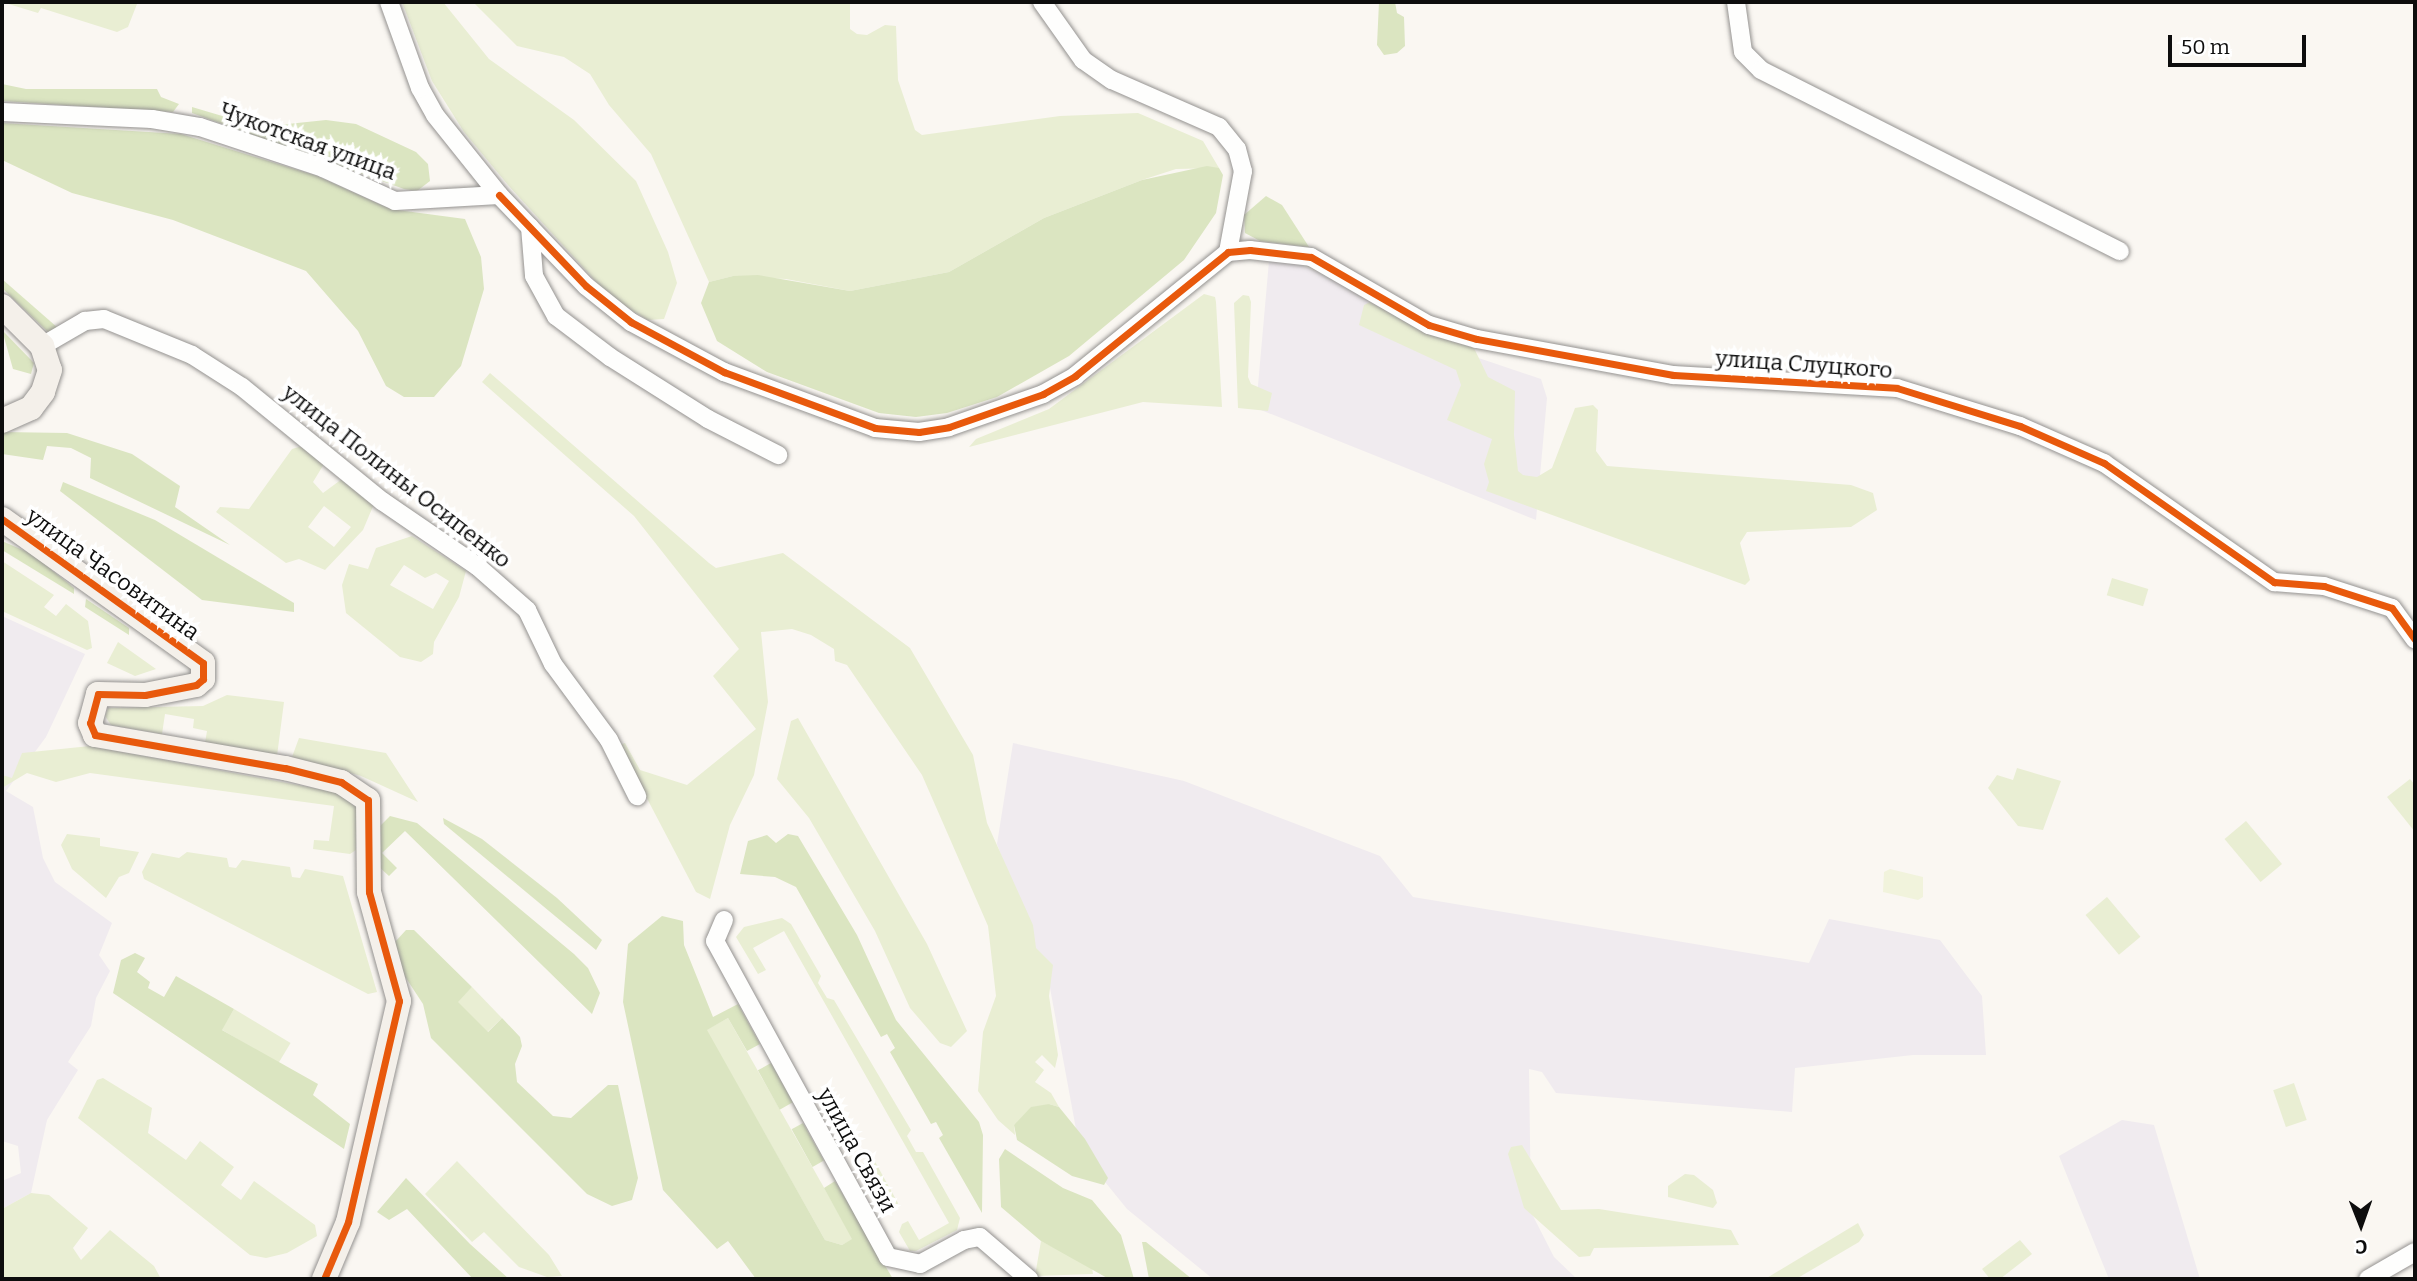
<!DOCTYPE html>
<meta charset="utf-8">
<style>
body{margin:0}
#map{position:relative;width:2417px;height:1281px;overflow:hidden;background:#faf7f2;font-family:Bitter,serif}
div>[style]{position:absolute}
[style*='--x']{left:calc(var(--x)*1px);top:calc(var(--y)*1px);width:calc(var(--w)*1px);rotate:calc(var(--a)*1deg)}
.industrial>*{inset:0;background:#f0ebef}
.green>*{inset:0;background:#e9eed3;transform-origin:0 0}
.forest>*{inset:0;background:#dbe5c1;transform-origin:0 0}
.pitch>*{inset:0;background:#f1f3dc}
.roads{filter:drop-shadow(0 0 2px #949290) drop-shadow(0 0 2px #949290)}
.street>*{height:18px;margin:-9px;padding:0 9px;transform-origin:9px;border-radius:9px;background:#fefefd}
.secondary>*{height:24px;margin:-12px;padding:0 12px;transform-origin:12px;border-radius:12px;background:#f4f0ea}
.cycleway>*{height:7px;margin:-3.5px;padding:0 3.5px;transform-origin:3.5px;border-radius:3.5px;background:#e8590c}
span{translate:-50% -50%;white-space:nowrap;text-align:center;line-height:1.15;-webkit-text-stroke:7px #fff;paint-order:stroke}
.street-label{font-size:23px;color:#0d0d0d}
.frame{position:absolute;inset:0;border:4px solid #0d0d0d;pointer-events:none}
.north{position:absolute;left:2326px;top:1190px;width:70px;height:70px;-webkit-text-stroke:5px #fff;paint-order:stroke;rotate:179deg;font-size:19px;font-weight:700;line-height:28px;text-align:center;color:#0d0d0d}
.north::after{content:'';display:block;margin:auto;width:24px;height:32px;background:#0d0d0d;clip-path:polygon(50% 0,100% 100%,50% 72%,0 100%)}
.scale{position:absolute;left:2168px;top:35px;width:138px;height:32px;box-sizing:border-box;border:4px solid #0d0d0d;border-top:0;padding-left:9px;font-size:21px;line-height:24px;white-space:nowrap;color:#0d0d0d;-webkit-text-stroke:5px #fff;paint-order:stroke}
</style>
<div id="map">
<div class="industrial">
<i style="clip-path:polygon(1269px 261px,1296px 263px,1348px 285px,1452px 349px,1541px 379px,1547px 398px,1536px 520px,1256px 408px)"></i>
<i style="clip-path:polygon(2px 616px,85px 654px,46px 737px,6px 791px,33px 807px,43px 858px,55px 882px,112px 923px,99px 955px,110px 971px,96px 998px,91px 1026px,68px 1062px,78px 1070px,47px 1120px,31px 1193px,2px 1209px,2px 1181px,21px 1173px,18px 1146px,2px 1141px)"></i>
<i style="clip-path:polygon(1013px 743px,1184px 781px,1380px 856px,1413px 897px,1809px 963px,1829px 919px,1940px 940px,1982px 996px,1986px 1055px,1913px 1055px,1795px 1068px,1792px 1112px,1556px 1093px,1542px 1072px,1529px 1069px,1531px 1212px,1554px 1257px,1577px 1279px,1213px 1279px,1127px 1209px,1080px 1151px,1050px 988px,997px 844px)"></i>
<i style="clip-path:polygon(2122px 1120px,2154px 1125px,2200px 1279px,2109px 1279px,2059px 1156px)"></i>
</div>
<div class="green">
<i style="clip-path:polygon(2px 2px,137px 2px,137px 4px,128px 27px,117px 32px,41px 8px,38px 13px)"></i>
<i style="clip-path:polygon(402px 2px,443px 2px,489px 59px,574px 120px,636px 181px,668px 252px,677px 283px,664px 319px,648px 320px,611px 298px,508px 185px,464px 132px,432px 81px)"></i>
<i style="clip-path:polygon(473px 2px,850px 2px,850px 29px,857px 34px,867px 35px,885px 25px,896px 26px,898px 80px,915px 130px,922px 135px,1060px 116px,1138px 113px,1203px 141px,1219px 168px,1176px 169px,1142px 180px,1044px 218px,949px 272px,850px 291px,786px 279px,733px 276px,709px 282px,651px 154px,609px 105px,590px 74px,564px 57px,517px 46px)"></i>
<i style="clip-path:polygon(1204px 294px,1215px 297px,1216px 302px,1222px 407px,1143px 402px,969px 447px,976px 439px,1049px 409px)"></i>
<i style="clip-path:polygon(1243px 295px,1249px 296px,1251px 302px,1248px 377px,1251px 384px,1272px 393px,1268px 411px,1238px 408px,1234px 303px)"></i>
<i style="clip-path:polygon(1370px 302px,1427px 334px,1474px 348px,1488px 377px,1515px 391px,1514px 435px,1518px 471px,1523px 475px,1537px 477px,1552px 468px,1575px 408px,1593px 405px,1598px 410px,1596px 451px,1607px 466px,1851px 485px,1873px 493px,1877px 510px,1851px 527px,1747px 532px,1740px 543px,1750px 580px,1745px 585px,1486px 491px,1489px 482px,1484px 464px,1492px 439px,1447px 420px,1461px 385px,1456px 370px,1359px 325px,1364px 305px)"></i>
<i style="clip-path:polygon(490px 373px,709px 563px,716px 568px,783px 553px,910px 648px,973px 755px,987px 823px,1033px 925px,1036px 948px,1053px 965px,1049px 996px,1058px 1055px,1055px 1068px,1042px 1055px,1035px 1062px,1044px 1070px,1035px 1082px,1051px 1093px,1059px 1107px,1049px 1104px,1014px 1125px,1015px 1135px,998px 1120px,978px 1091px,983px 1032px,996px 996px,988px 926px,922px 775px,847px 665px,835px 661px,834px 649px,811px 635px,792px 629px,761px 632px,768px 702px,754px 775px,730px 825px,710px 899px,696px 892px,619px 745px,625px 743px,640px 770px,687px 785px,756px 729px,713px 676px,739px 649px,634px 516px,482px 382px)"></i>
<i style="clip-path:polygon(evenodd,302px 446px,324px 464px,313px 482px,323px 493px,342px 479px,374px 504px,363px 530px,325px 570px,299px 559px,286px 563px,216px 512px,220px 507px,249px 509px,292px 449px,302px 446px,324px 506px,351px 527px,334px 547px,308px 527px,324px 506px)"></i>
<i style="clip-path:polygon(evenodd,412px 536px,466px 571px,459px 597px,434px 642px,433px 654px,421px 662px,400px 657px,346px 613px,342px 585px,349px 564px,368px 569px,376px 548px,412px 536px,404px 565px,425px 578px,436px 573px,449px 581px,433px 609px,390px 585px,404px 565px)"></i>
<i style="clip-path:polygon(2px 561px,54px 595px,44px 607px,56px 616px,66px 604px,88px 621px,92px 648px,87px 650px,2px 611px)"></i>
<i style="left:2112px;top:578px;width:38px;height:18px;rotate:17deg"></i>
<i style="clip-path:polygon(118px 642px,156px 669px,135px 676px,107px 663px)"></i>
<i style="clip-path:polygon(227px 695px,284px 702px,277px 756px,205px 743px,207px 731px,193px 728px,194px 719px,165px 714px,162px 734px,111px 725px,105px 716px,108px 708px,203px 706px)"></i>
<i style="clip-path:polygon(798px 718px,927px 944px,967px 1031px,951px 1047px,940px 1043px,910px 1008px,875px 931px,809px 818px,777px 779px,791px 721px)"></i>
<i style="clip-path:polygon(299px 738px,386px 753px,418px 802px,361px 776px,292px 757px)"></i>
<i style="clip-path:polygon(90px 746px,340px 793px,357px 807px,356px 850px,350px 854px,313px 849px,314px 840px,329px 841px,334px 806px,90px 773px,56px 782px,27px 773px,2px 788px,2px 775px,12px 778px,22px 753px)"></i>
<i style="clip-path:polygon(2017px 768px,2061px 781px,2043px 830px,2018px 826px,1988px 788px,1997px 775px,2013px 780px)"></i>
<i style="clip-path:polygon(2410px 779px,2415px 785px,2415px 832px,2387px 797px)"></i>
<i style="left:2246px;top:821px;width:56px;height:28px;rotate:50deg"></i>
<i style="clip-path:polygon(67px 834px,100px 838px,100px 846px,139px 852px,129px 873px,119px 877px,106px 898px,72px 869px,61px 845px)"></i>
<i style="clip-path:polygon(187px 852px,227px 858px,229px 867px,236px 868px,242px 860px,290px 867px,292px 877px,300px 878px,305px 869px,343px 876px,377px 992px,368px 994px,144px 879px,142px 872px,152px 853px,179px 858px)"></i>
<i style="left:2107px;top:897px;width:52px;height:28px;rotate:50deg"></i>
<i style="clip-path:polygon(782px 918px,791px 924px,821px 976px,818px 983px,827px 998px,834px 1000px,911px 1130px,907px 1136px,916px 1152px,923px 1152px,960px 1218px,957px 1230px,916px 1251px,910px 1251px,899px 1232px,902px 1224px,908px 1221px,919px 1240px,949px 1223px,784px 931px,753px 948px,766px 970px,758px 974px,736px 937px,744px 927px)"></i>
<i style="left:472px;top:987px;width:43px;height:21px;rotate:46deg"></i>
<i style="left:234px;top:1009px;width:66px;height:24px;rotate:31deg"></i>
<i style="clip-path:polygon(728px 1018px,853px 1239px,842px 1245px,825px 1240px,706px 1030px)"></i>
<i style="clip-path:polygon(103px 1078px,152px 1108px,148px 1133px,186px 1160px,200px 1141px,234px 1167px,221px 1185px,241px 1200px,254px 1181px,315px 1225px,317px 1236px,287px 1253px,266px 1258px,250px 1255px,78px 1118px,97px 1080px)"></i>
<i style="left:2294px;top:1083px;width:39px;height:22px;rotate:71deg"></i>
<i style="clip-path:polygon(1522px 1145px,1561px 1210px,1599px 1209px,1731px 1230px,1739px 1245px,1594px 1248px,1590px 1256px,1579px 1257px,1524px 1208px,1508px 1154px,1511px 1147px)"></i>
<i style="left:873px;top:1158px;width:52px;height:12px;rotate:61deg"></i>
<i style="clip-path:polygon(457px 1161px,549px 1255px,562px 1276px,547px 1277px,519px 1267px,484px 1232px,472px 1242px,425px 1194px)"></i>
<i style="clip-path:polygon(1685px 1174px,1694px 1175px,1713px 1190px,1717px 1203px,1713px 1208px,1668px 1197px,1668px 1186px)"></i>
<i style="clip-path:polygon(31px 1193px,49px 1195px,88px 1228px,73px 1248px,81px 1260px,110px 1230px,154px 1266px,161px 1279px,2px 1279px,2px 1209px)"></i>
<i style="clip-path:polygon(1858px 1223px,1864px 1235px,1859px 1242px,1796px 1279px,1765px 1279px)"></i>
<i style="clip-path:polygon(2020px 1240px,2032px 1254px,2000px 1279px,1990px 1279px,1982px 1269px)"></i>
<i style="clip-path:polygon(1041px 1241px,1092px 1267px,1093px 1274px,1035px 1276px)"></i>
</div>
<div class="forest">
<i style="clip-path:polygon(1379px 2px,1395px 2px,1397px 13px,1404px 17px,1405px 46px,1397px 53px,1384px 55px,1377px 45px)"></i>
<i style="clip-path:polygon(2px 84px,26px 89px,157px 89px,161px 97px,179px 104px,173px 112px,2px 101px)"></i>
<i style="clip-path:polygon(192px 107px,259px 127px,326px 120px,356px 124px,416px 152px,428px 164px,430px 181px,417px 191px,404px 189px,192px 113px)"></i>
<i style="clip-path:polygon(2px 123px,181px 134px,317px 176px,390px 209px,465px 219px,481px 257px,484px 289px,461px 366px,434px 397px,404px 397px,386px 386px,358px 331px,306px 271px,173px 220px,72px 193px,2px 160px)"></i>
<i style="clip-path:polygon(1207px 166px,1219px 168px,1223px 175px,1216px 213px,1184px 260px,1069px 356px,997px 397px,947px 413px,916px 417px,879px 413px,767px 372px,717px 341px,701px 303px,709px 282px,733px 276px,758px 275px,850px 291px,949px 272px,1044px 218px,1142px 180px)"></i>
<i style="clip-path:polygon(1266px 196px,1282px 205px,1309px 247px,1260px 241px,1245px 233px,1244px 215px)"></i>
<i style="clip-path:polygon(2px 279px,58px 328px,48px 332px,2px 288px)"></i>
<i style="clip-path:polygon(2px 330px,34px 363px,31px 374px,13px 369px)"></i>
<i style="clip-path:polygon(2px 432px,67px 433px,132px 454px,180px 486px,175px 507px,230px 545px,90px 478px,91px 458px,71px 448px,47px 446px,43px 460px,2px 454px)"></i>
<i style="clip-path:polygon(63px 482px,155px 520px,294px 603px,294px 612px,202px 600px,60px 491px)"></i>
<i style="clip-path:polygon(2px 541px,32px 554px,74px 588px,74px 594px,2px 550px)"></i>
<i style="clip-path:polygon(86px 599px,129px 628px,129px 635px,85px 607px)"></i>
<i style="clip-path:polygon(390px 816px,417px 823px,574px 954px,588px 968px,600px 993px,592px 1014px,405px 831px,382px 853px,397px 868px,389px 876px,378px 866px,380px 826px)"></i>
<i style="clip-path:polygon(443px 818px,482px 839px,557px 898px,602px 940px,596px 950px,444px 824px)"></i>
<i style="clip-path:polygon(788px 834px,798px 836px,857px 935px,896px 1020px,979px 1122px,983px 1135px,982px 1213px,939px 1138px,943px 1135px,936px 1122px,931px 1124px,890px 1052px,895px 1048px,887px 1034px,881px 1037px,796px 887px,775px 877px,740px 874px,748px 841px,767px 835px,776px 843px)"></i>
<i style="clip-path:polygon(662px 916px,683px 921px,684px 945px,713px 1017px,738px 1004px,760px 1044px,747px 1051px,728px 1018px,707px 1030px,825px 1240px,842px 1245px,852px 1239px,824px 1188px,835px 1181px,893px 1279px,756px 1279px,728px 1241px,717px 1249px,663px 1190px,623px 1002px,628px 944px)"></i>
<i style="clip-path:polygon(406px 930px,414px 930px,472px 987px,458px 1002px,488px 1032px,502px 1018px,520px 1037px,522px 1046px,515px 1064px,517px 1082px,553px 1116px,571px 1118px,608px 1085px,618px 1085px,638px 1178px,632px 1200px,612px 1206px,587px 1194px,431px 1038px,423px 1004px,402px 972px,395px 942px)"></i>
<i style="clip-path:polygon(135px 953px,145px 958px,137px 972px,150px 982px,148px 988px,164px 997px,176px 976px,234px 1009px,222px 1030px,318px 1084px,313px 1095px,350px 1124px,344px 1149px,113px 993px,121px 960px)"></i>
<i style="left:771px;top:1063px;width:45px;height:15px;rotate:61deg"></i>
<i style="clip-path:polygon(1049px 1104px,1059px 1107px,1085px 1139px,1108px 1178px,1104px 1185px,1072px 1176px,1017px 1140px,1014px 1125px,1031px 1107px)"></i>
<i style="left:803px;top:1123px;width:43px;height:13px;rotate:61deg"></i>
<i style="clip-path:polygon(1005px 1149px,1063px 1188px,1092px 1200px,1121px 1235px,1134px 1279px,1109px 1279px,1041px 1241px,1001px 1207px,999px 1159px)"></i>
<i style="clip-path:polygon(406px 1178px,470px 1244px,509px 1279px,473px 1279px,407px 1209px,389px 1220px,377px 1212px)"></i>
<i style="clip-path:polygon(1142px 1242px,1146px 1242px,1192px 1279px,1149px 1279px)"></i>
</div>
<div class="pitch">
<i style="clip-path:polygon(1890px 869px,1923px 877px,1923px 897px,1918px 900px,1883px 892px,1884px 872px)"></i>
</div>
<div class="roads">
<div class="street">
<i style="--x:1042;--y:2;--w:71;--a:54.7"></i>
<i style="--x:1083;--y:60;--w:35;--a:35"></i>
<i style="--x:1112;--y:80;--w:117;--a:23.7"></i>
<i style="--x:1219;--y:127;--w:28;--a:51"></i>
<i style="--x:1237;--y:149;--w:23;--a:75"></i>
<i style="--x:1243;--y:171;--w:82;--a:100.5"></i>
<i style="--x:1736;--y:2;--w:50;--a:82"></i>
<i style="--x:1743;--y:52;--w:25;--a:45"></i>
<i style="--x:1761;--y:70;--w:402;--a:26.8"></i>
<i style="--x:2;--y:112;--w:150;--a:2.7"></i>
<i style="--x:152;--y:119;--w:49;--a:9.5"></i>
<i style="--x:200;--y:127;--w:130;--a:18.4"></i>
<i style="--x:323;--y:168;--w:79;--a:24.6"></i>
<i style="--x:395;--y:201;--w:104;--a:-3.3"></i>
<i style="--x:499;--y:195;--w:102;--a:-128.7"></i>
<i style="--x:435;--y:115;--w:31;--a:-119"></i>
<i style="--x:420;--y:88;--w:91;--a:-109.8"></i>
<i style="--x:499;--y:195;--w:126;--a:46.3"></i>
<i style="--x:586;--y:286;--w:58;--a:38.7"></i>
<i style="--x:631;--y:322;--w:106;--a:28.3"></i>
<i style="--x:724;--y:372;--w:161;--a:20.3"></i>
<i style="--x:875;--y:428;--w:44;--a:5.2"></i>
<i style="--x:919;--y:432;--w:30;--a:-9"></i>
<i style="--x:949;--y:427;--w:100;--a:-19.3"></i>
<i style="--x:1043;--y:394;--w:37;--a:-29"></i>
<i style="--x:1075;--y:376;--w:197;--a:-39"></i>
<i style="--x:1228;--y:252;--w:22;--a:-5"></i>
<i style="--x:1250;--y:250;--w:61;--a:6.5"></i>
<i style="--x:1311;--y:257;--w:136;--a:30"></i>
<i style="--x:1429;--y:325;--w:50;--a:16.3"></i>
<i style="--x:1477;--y:339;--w:199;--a:10.4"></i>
<i style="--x:1673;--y:375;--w:224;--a:3.3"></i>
<i style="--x:1897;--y:388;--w:129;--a:17.2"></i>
<i style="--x:2020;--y:426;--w:92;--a:23.8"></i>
<i style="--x:2104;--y:463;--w:208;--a:35"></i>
<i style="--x:2274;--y:582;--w:50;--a:4.6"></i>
<i style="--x:2324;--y:586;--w:71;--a:17.9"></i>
<i style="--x:2392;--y:608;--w:39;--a:54"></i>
<i style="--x:530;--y:227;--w:49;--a:85.3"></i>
<i style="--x:534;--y:276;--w:46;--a:61.2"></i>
<i style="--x:556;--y:316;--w:68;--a:37.2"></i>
<i style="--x:610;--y:357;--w:116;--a:32.3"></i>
<i style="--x:708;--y:419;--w:79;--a:27.2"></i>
<i style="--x:42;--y:346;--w:50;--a:-30.2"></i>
<i style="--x:85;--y:321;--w:19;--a:-6"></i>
<i style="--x:104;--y:319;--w:95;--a:22.2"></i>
<i style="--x:192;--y:355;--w:59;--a:32.6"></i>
<i style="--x:242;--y:387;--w:181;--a:39.2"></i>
<i style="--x:382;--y:501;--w:115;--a:34.4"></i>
<i style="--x:477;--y:566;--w:67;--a:41.3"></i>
<i style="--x:527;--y:610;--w:60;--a:64.3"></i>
<i style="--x:553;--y:664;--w:94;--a:53.6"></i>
<i style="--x:609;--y:740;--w:63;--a:63.4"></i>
<i style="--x:724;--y:920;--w:23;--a:113"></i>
<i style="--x:715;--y:941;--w:360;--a:61.3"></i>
<i style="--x:888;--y:1257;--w:33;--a:12"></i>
<i style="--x:920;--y:1264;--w:50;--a:-28.6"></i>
<i style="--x:964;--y:1240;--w:16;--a:-11"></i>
<i style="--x:980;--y:1237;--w:65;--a:40.6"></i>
<i style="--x:2368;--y:1279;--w:54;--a:-29.9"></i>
</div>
<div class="secondary">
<i style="--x:2;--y:306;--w:57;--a:45"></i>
<i style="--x:42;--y:346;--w:25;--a:72"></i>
<i style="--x:50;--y:370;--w:23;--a:108"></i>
<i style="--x:43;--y:392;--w:20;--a:127"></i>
<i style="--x:31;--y:408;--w:32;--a:156"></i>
<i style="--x:2;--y:519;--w:247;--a:35.6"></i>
<i style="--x:203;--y:663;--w:16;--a:90"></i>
<i style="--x:203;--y:679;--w:9;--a:139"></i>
<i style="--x:196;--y:685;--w:52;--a:168.9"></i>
<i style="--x:145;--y:695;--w:47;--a:-178.8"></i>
<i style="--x:98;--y:694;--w:30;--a:105"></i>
<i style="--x:90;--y:723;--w:13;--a:67"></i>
<i style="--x:95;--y:735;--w:193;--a:9.9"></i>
<i style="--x:285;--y:768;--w:58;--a:14"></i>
<i style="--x:341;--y:782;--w:32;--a:34"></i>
<i style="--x:368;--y:800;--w:92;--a:89.4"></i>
<i style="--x:369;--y:892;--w:113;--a:74.6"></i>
<i style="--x:399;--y:1001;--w:227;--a:103"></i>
<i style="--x:348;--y:1222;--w:62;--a:112.8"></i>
</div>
</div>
<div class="cycleway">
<i style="--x:499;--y:195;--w:126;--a:46.3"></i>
<i style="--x:586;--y:286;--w:58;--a:38.7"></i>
<i style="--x:631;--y:322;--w:106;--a:28.3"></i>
<i style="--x:724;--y:372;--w:161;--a:20.3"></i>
<i style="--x:875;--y:428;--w:44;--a:5.2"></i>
<i style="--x:919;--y:432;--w:30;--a:-9"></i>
<i style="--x:949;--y:427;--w:100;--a:-19.3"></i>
<i style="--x:1043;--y:394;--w:37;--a:-29"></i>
<i style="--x:1075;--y:376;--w:197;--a:-39"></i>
<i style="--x:1228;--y:252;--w:22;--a:-5"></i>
<i style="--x:1250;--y:250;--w:61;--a:6.5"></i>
<i style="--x:1311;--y:257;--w:136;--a:30"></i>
<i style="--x:1429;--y:325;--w:50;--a:16.3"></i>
<i style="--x:1477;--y:339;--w:199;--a:10.4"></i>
<i style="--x:1673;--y:375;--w:224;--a:3.3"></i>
<i style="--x:1897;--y:388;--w:129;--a:17.2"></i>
<i style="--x:2020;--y:426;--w:92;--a:23.8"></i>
<i style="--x:2104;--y:463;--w:208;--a:35"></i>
<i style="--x:2274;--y:582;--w:50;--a:4.6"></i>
<i style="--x:2324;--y:586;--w:71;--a:17.9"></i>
<i style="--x:2392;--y:608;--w:39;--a:54"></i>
<i style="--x:2;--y:519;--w:247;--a:35.6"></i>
<i style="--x:203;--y:663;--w:16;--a:90"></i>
<i style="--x:203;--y:679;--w:9;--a:139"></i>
<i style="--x:196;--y:685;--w:52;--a:168.9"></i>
<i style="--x:145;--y:695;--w:47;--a:-178.8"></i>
<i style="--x:98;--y:694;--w:30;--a:105"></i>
<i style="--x:90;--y:723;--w:13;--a:67"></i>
<i style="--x:95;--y:735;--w:193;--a:9.9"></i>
<i style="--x:285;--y:768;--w:58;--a:14"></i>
<i style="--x:341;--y:782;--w:32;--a:34"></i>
<i style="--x:368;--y:800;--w:92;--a:89.4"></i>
<i style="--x:369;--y:892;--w:113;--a:74.6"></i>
<i style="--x:399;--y:1001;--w:227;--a:103"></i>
<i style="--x:348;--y:1222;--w:62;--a:112.8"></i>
</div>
<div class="street-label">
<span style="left:308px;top:141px;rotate:20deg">Чукотская улица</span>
<span style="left:1804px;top:364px;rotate:4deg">улица Слуцкого</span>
<span style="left:397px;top:476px;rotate:38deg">улица Полины Осипенко</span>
<span style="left:113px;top:574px;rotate:36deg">улица Часовитина</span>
<span style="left:857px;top:1150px;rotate:61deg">улица Связи</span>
</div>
<div class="frame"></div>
<div class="north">С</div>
<div class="scale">50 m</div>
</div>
